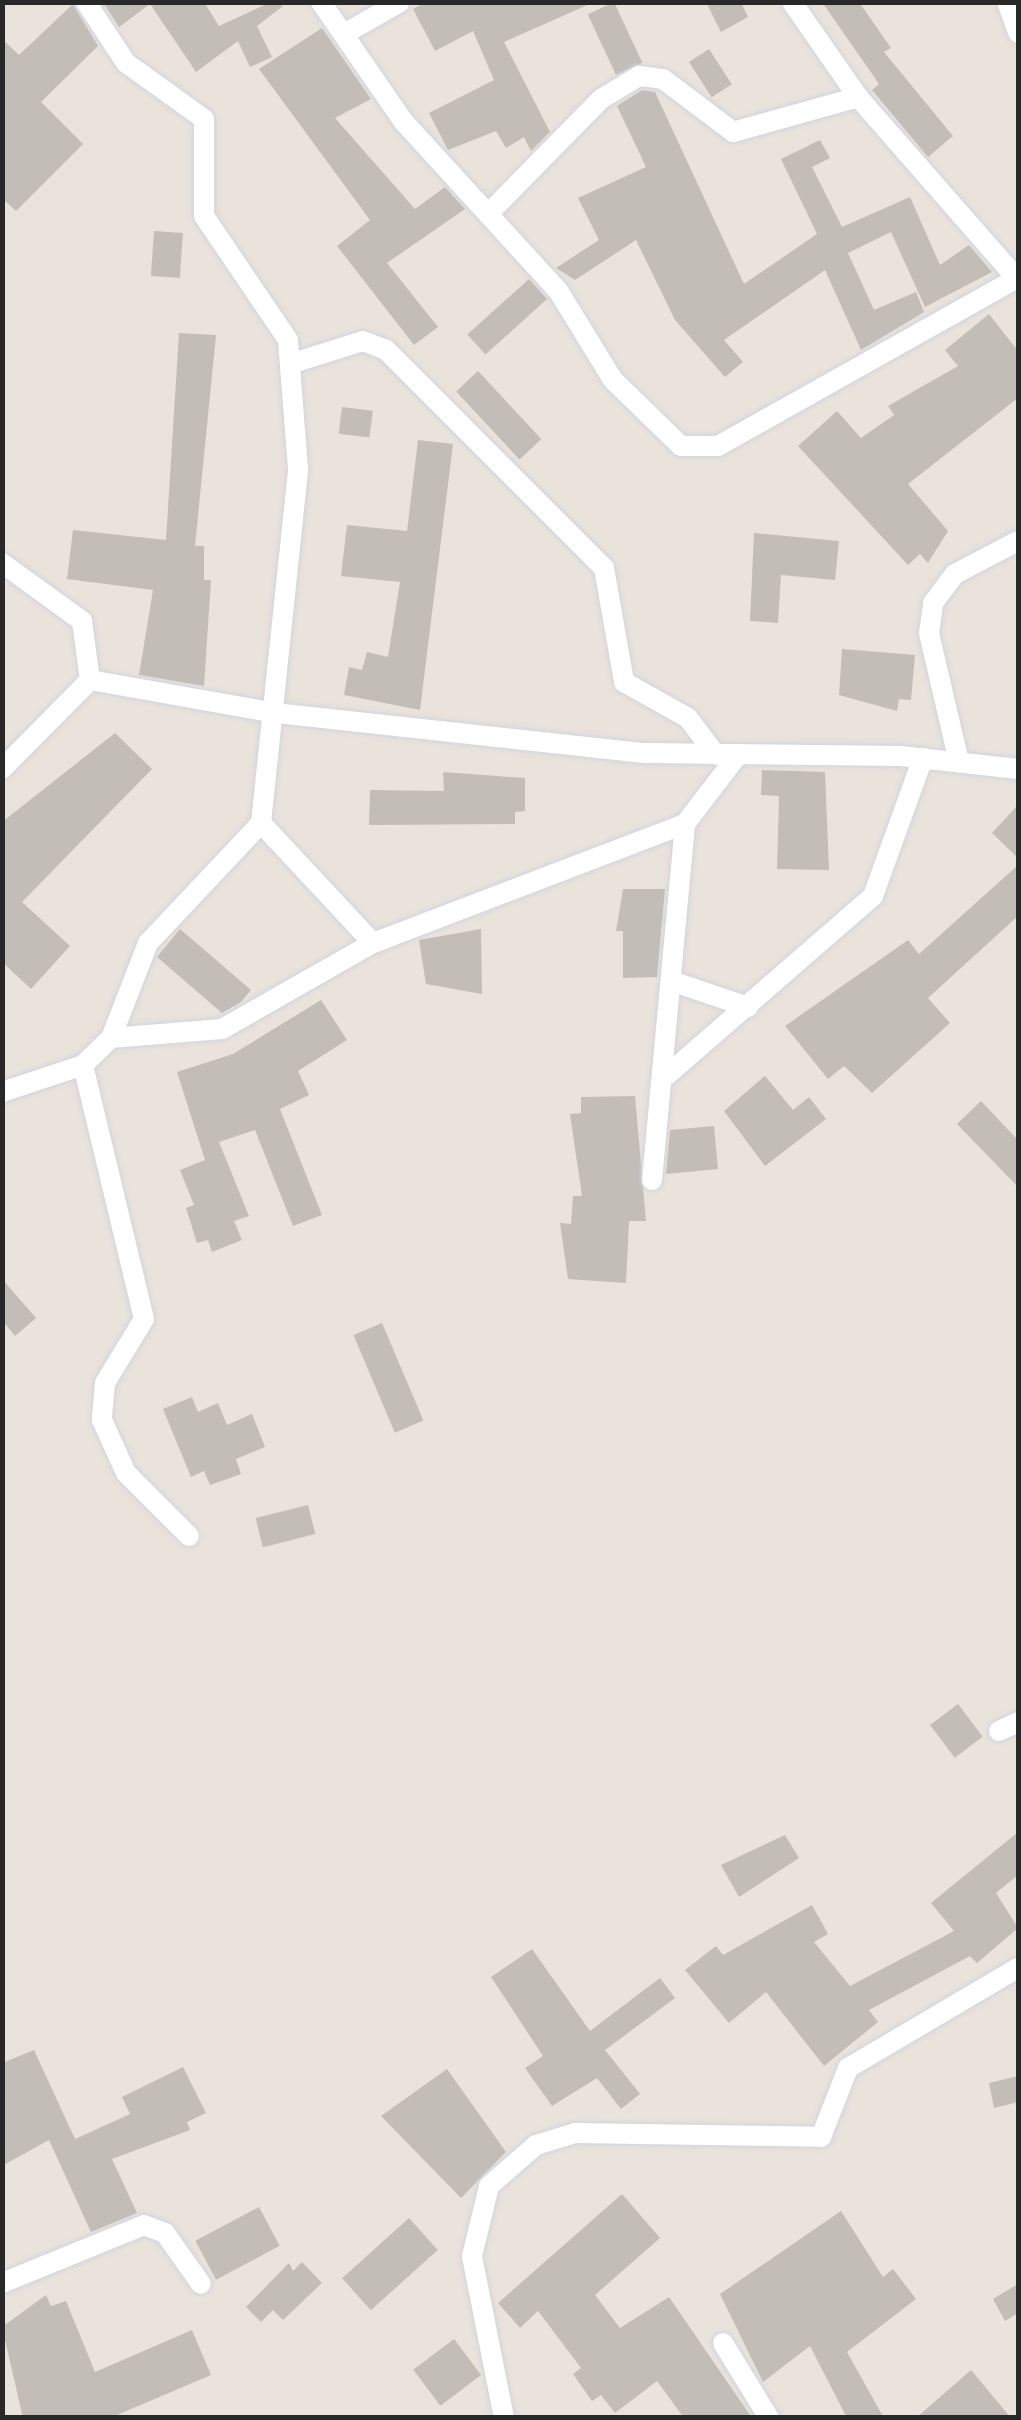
<!DOCTYPE html>
<style>
body{margin:0}
#map{position:relative;width:1021px;height:2420px;overflow:hidden;background:#e9e3db;font-family:Raleway,sans-serif}
div>[style]{position:absolute}
[style*='--x']{left:calc(var(--x)*1px);top:calc(var(--y)*1px);width:calc(var(--w)*1px);rotate:calc(var(--a)*1deg)}
.building>*{inset:0;background:#c2bdb7;transform-origin:0 0}
.roads{filter:drop-shadow(0 0 2px #d1d4e0) drop-shadow(0 0 2px #d1d4e0)}
.minor>*{height:20px;margin:-10px;padding:0 10px;transform-origin:10px;border-radius:10px;background:#fff}
span{translate:-50% -50%;white-space:nowrap;text-align:center;line-height:1.15;-webkit-text-stroke:8px #fff;paint-order:stroke}
.frame{position:absolute;inset:0;border:5px solid #282828;pointer-events:none}
</style>
<div id="map">
<div class="building">
<i style="clip-path:polygon(103px 2px,204px 2px,219px 26px,271px 2px,283px 6px,257px 26px,272px 57px,250px 67px,238px 41px,196px 72px,150px 4px,119px 27px)"></i>
<i style="clip-path:polygon(426px 2px,594px 2px,504px 42px,550px 132px,531px 151px,524px 137px,506px 148px,496px 131px,448px 150px,429px 113px,494px 80px,473px 31px,435px 51px,413px 9px)"></i>
<i style="left:614px;top:2px;width:67px;height:29px;rotate:65deg"></i>
<i style="clip-path:polygon(706px 2px,741px 2px,748px 17px,721px 32px)"></i>
<i style="clip-path:polygon(822px 2px,859px 2px,891px 48px,884px 52px,953px 136px,928px 157px,872px 90px,879px 84px)"></i>
<i style="clip-path:polygon(73px 4px,98px 46px,41px 102px,83px 144px,16px 211px,2px 198px,2px 39px,19px 55px)"></i>
<i style="clip-path:polygon(322px 28px,371px 99px,335px 118px,415px 209px,445px 187px,465px 209px,387px 263px,438px 327px,414px 345px,337px 246px,370px 220px,259px 69px)"></i>
<i style="left:709px;top:49px;width:42px;height:24px;rotate:57deg"></i>
<i style="clip-path:polygon(642px 90px,655px 92px,744px 284px,817px 234px,781px 159px,820px 140px,830px 158px,812px 167px,842px 227px,910px 197px,940px 265px,969px 245px,992px 272px,925px 307px,891px 232px,848px 253px,874px 310px,916px 292px,924px 312px,861px 350px,825px 270px,724px 340px,743px 362px,725px 377px,675px 320px,636px 240px,575px 280px,556px 268px,599px 240px,578px 198px,646px 167px,617px 106px)"></i>
<i style="left:154px;top:231px;width:29px;height:45px;rotate:4deg"></i>
<i style="left:529px;top:279px;width:27px;height:83px;rotate:48deg"></i>
<i style="clip-path:polygon(989px 314px,1018px 351px,1018px 398px,908px 484px,948px 531px,928px 563px,920px 554px,908px 565px,798px 446px,837px 411px,861px 438px,894px 415px,888px 406px,958px 366px,945px 350px)"></i>
<i style="clip-path:polygon(179px 333px,216px 335px,195px 546px,204px 546px,204px 580px,211px 580px,204px 686px,139px 675px,153px 590px,67px 579px,73px 530px,166px 540px)"></i>
<i style="left:478px;top:371px;width:93px;height:30px;rotate:47deg"></i>
<i style="left:342px;top:407px;width:31px;height:27px;rotate:7deg"></i>
<i style="clip-path:polygon(418px 440px,453px 444px,420px 710px,344px 695px,349px 667px,362px 670px,367px 652px,388px 657px,400px 582px,341px 576px,347px 525px,407px 531px)"></i>
<i style="clip-path:polygon(754px 533px,839px 541px,835px 580px,781px 575px,778px 623px,750px 621px)"></i>
<i style="clip-path:polygon(842px 649px,915px 655px,911px 700px,899px 699px,897px 711px,839px 695px)"></i>
<i style="clip-path:polygon(115px 733px,152px 769px,22px 902px,70px 946px,31px 989px,2px 962px,2px 822px)"></i>
<i style="clip-path:polygon(762px 770px,825px 772px,829px 870px,777px 869px,779px 796px,761px 795px)"></i>
<i style="clip-path:polygon(443px 772px,525px 778px,525px 811px,515px 812px,515px 824px,369px 825px,370px 790px,444px 791px)"></i>
<i style="clip-path:polygon(1018px 805px,1018px 858px,992px 833px)"></i>
<i style="clip-path:polygon(1018px 865px,1018px 916px,928px 998px,950px 1023px,872px 1093px,844px 1066px,828px 1079px,785px 1026px,908px 940px,919px 954px)"></i>
<i style="clip-path:polygon(623px 889px,665px 889px,657px 977px,623px 978px,623px 931px,616px 931px)"></i>
<i style="clip-path:polygon(180px 929px,251px 990px,241px 1002px,222px 1013px,157px 957px)"></i>
<i style="clip-path:polygon(481px 929px,482px 994px,426px 984px,419px 940px)"></i>
<i style="clip-path:polygon(321px 1000px,347px 1040px,298px 1071px,309px 1095px,280px 1109px,322px 1215px,293px 1226px,255px 1130px,219px 1142px,249px 1216px,234px 1221px,242px 1240px,212px 1252px,208px 1240px,197px 1243px,186px 1208px,194px 1205px,180px 1170px,205px 1160px,177px 1072px,233px 1054px)"></i>
<i style="clip-path:polygon(765px 1076px,793px 1110px,809px 1097px,826px 1119px,765px 1166px,724px 1111px)"></i>
<i style="clip-path:polygon(635px 1096px,646px 1221px,629px 1221px,626px 1283px,568px 1279px,560px 1223px,571px 1224px,573px 1196px,582px 1196px,570px 1114px,581px 1113px,581px 1097px)"></i>
<i style="clip-path:polygon(981px 1101px,1018px 1140px,1018px 1187px,957px 1124px)"></i>
<i style="clip-path:polygon(714px 1126px,718px 1169px,666px 1174px,670px 1130px)"></i>
<i style="clip-path:polygon(2px 1279px,36px 1318px,15px 1336px,2px 1320px)"></i>
<i style="left:382px;top:1323px;width:106px;height:31px;rotate:67deg"></i>
<i style="clip-path:polygon(192px 1397px,198px 1412px,218px 1403px,227px 1425px,252px 1414px,265px 1447px,236px 1459px,241px 1474px,210px 1485px,204px 1471px,191px 1477px,163px 1409px)"></i>
<i style="left:308px;top:1505px;width:30px;height:54px;rotate:76deg"></i>
<i style="left:958px;top:1704px;width:41px;height:35px;rotate:53deg"></i>
<i style="clip-path:polygon(1018px 1832px,1018px 1875px,996px 1893px,1018px 1928px,977px 1963px,970px 1956px,869px 2010px,878px 2022px,824px 2066px,766px 1992px,729px 2023px,685px 1970px,716px 1946px,723px 1955px,812px 1905px,828px 1934px,814px 1942px,850px 1986px,954px 1931px,931px 1903px)"></i>
<i style="clip-path:polygon(785px 1835px,799px 1858px,739px 1897px,721px 1865px)"></i>
<i style="clip-path:polygon(532px 1949px,590px 2031px,660px 1978px,675px 1998px,605px 2050px,640px 2094px,621px 2109px,597px 2078px,552px 2106px,525px 2068px,543px 2056px,491px 1977px)"></i>
<i style="clip-path:polygon(34px 2050px,75px 2139px,130px 2114px,122px 2097px,183px 2067px,206px 2113px,187px 2122px,190px 2130px,112px 2159px,137px 2213px,91px 2232px,49px 2140px,2px 2166px,2px 2063px)"></i>
<i style="clip-path:polygon(447px 2069px,506px 2152px,461px 2198px,381px 2116px)"></i>
<i style="clip-path:polygon(1018px 2076px,1018px 2102px,994px 2108px,989px 2083px)"></i>
<i style="clip-path:polygon(622px 2194px,660px 2238px,595px 2295px,620px 2328px,669px 2297px,752px 2418px,684px 2418px,657px 2381px,615px 2413px,601px 2395px,592px 2401px,573px 2374px,581px 2368px,538px 2311px,520px 2328px,498px 2303px)"></i>
<i style="left:259px;top:2207px;width:44px;height:72px;rotate:62deg"></i>
<i style="clip-path:polygon(841px 2211px,883px 2277px,893px 2269px,916px 2299px,847px 2352px,884px 2418px,847px 2418px,810px 2346px,763px 2382px,720px 2294px)"></i>
<i style="left:409px;top:2218px;width:43px;height:90px;rotate:48deg"></i>
<i style="clip-path:polygon(302px 2262px,322px 2283px,283px 2320px,273px 2310px,261px 2322px,246px 2307px,289px 2263px,293px 2271px)"></i>
<i style="clip-path:polygon(1018px 2284px,1018px 2313px,1005px 2321px,993px 2299px)"></i>
<i style="clip-path:polygon(46px 2295px,51px 2306px,66px 2301px,95px 2372px,192px 2330px,211px 2375px,110px 2418px,23px 2418px,2px 2327px)"></i>
<i style="left:454px;top:2339px;width:45px;height:51px;rotate:53deg"></i>
<i style="clip-path:polygon(971px 2370px,1011px 2418px,916px 2418px)"></i>
</div>
<div class="roads">
<div class="minor">
<i style="--x:321;--y:2;--w:145;--a:55.4"></i>
<i style="--x:403;--y:121;--w:231;--a:47.6"></i>
<i style="--x:559;--y:292;--w:103;--a:58.5"></i>
<i style="--x:613;--y:380;--w:95;--a:44.1"></i>
<i style="--x:681;--y:446;--w:37;--a:0"></i>
<i style="--x:718;--y:446;--w:343;--a:-29.3"></i>
<i style="--x:792;--y:2;--w:116;--a:55.2"></i>
<i style="--x:858;--y:97;--w:243;--a:48.8"></i>
<i style="--x:1007;--y:2;--w:33;--a:70"></i>
<i style="--x:344;--y:34;--w:64;--a:-29.7"></i>
<i style="--x:490;--y:212;--w:158;--a:-45.5"></i>
<i style="--x:601;--y:99;--w:44;--a:-31.2"></i>
<i style="--x:639;--y:76;--w:24;--a:7"></i>
<i style="--x:663;--y:79;--w:88;--a:37.1"></i>
<i style="--x:733;--y:132;--w:130;--a:-15.6"></i>
<i style="--x:296;--y:362;--w:70;--a:-17.4"></i>
<i style="--x:363;--y:341;--w:25;--a:21"></i>
<i style="--x:386;--y:350;--w:308;--a:45"></i>
<i style="--x:604;--y:568;--w:116;--a:80"></i>
<i style="--x:624;--y:682;--w:73;--a:29.4"></i>
<i style="--x:688;--y:718;--w:46;--a:52.9"></i>
<i style="--x:2;--y:563;--w:99;--a:35.9"></i>
<i style="--x:82;--y:621;--w:60;--a:82.3"></i>
<i style="--x:90;--y:680;--w:188;--a:10.1"></i>
<i style="--x:275;--y:713;--w:373;--a:6.2"></i>
<i style="--x:646;--y:753;--w:254;--a:0.7"></i>
<i style="--x:900;--y:756;--w:119;--a:6.3"></i>
<i style="--x:959;--y:762;--w:132;--a:-103.1"></i>
<i style="--x:929;--y:633;--w:30;--a:-82"></i>
<i style="--x:933;--y:603;--w:36;--a:-53"></i>
<i style="--x:955;--y:574;--w:71;--a:-27.6"></i>
<i style="--x:2;--y:769;--w:125;--a:-45.3"></i>
<i style="--x:261;--y:823;--w:164;--a:47"></i>
<i style="--x:677;--y:983;--w:75;--a:18.7"></i>
<i style="--x:111;--y:1038;--w:111;--a:-4.6"></i>
<i style="--x:222;--y:1029;--w:174;--a:-29.7"></i>
<i style="--x:373;--y:943;--w:334;--a:-20.9"></i>
<i style="--x:83;--y:1065;--w:261;--a:76.5"></i>
<i style="--x:144;--y:1319;--w:75;--a:121.4"></i>
<i style="--x:105;--y:1383;--w:37;--a:95"></i>
<i style="--x:102;--y:1420;--w:58;--a:65.6"></i>
<i style="--x:126;--y:1473;--w:89;--a:45"></i>
<i style="--x:666;--y:1076;--w:274;--a:-41"></i>
<i style="--x:873;--y:896;--w:147;--a:-70.1"></i>
<i style="--x:2;--y:1092;--w:85;--a:-18.4"></i>
<i style="--x:83;--y:1065;--w:39;--a:-44"></i>
<i style="--x:111;--y:1038;--w:102;--a:-68.7"></i>
<i style="--x:148;--y:943;--w:165;--a:-46.7"></i>
<i style="--x:261;--y:823;--w:357;--a:-84"></i>
<i style="--x:298;--y:468;--w:128;--a:-94.5"></i>
<i style="--x:288;--y:340;--w:150;--a:-124.1"></i>
<i style="--x:204;--y:216;--w:97;--a:-90"></i>
<i style="--x:204;--y:119;--w:96;--a:-144.3"></i>
<i style="--x:126;--y:63;--w:73;--a:-123.3"></i>
<i style="--x:652;--y:1180;--w:358;--a:-84.7"></i>
<i style="--x:685;--y:824;--w:86;--a:-52.6"></i>
<i style="--x:999;--y:1731;--w:21;--a:-25"></i>
<i style="--x:2;--y:2283;--w:153;--a:-22.2"></i>
<i style="--x:144;--y:2225;--w:22;--a:21"></i>
<i style="--x:165;--y:2233;--w:62;--a:54.8"></i>
<i style="--x:723;--y:2343;--w:88;--a:58.5"></i>
<i style="--x:504;--y:2418;--w:165;--a:-101.2"></i>
<i style="--x:472;--y:2256;--w:72;--a:-76.3"></i>
<i style="--x:489;--y:2186;--w:62;--a:-41.1"></i>
<i style="--x:536;--y:2145;--w:41;--a:-17.1"></i>
<i style="--x:575;--y:2133;--w:246;--a:0.9"></i>
<i style="--x:821;--y:2137;--w:74;--a:-68.6"></i>
<i style="--x:848;--y:2068;--w:197;--a:-30.5"></i>
</div>
</div>
<div class="frame"></div>
</div>
